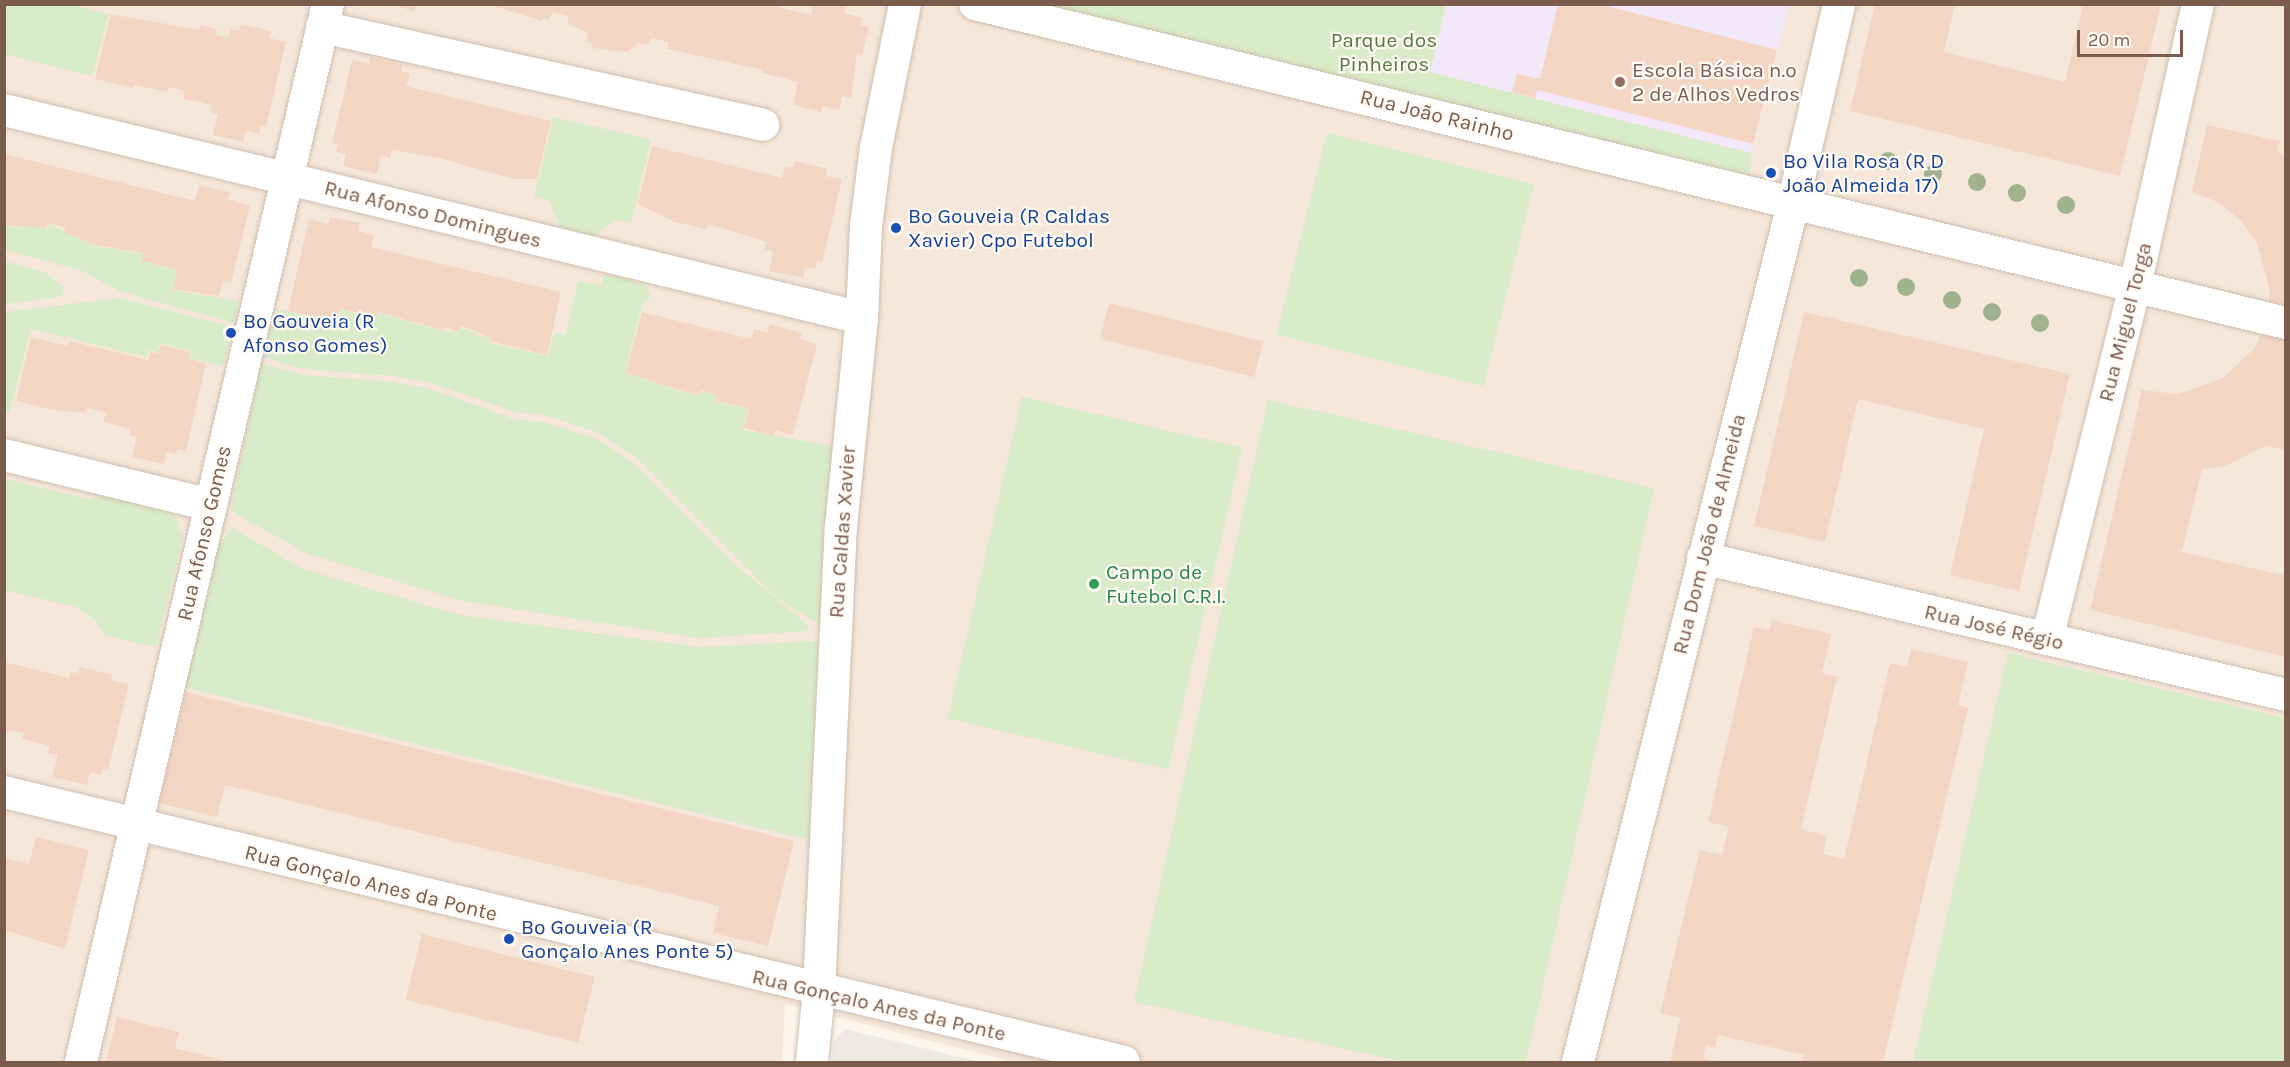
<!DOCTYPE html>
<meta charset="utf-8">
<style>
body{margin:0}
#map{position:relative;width:2290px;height:1067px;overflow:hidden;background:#fdf6ec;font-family:Karla,sans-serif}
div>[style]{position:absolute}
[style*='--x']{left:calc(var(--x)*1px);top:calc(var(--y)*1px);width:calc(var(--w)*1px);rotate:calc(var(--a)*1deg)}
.residential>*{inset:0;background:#f5e8da}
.industrial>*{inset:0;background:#efe9e4}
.education>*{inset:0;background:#f3e8fa}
.green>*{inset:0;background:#d8ecc9;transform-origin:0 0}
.building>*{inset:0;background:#f3d5c3;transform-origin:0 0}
.roads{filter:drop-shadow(0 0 2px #d1beb0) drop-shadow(0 0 2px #d1beb0)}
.street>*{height:32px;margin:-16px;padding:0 16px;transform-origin:16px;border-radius:16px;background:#fff}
.trees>*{width:18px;height:18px;margin:-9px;border-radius:50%;background:#a0b28e}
.dots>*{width:16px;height:16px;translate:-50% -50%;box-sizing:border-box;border:3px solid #fffaf3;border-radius:50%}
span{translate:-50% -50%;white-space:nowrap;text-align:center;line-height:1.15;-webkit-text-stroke:4.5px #fffaf3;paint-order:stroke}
.park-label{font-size:21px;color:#537a41}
.education-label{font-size:21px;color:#785e54}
.left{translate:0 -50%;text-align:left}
.street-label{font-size:21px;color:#7a5c4d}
.transit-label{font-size:21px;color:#164399}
.leisure-label{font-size:21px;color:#27864d}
.frame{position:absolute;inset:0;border:6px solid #7a5c4d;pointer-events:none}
.scale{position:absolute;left:2077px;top:30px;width:106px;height:27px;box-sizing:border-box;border:3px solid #7a5c4d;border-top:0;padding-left:8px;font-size:18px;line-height:21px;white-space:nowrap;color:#7a5c4d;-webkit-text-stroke:4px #fffaf3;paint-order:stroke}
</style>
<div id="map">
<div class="residential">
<i style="clip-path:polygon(5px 5px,2285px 5px,2285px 1062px,1014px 1062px,785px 1004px,782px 1062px,5px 1062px)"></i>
</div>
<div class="industrial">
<i style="clip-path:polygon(845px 1029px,980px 1062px,832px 1062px,833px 1043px)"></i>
</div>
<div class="education">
<i style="clip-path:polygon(1446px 5px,1789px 5px,1751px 153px,1430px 72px)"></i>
</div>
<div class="green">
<i style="clip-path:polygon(4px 5px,72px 5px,109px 14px,92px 76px,5px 54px)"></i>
<i style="clip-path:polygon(975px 5px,1446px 5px,1430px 72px,1751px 153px,1749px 193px)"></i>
<i style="clip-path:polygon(554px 117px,651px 140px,631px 223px,615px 220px,589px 239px,563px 232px,548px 200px,534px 196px)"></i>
<i style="left:1327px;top:133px;width:213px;height:208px;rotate:14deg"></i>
<i style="clip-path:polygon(15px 223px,48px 229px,49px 224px,95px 246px,143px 254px,141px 261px,177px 270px,172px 290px,239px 301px,234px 323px,119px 291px,80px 270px,5px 250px,4px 226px,13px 228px)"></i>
<i style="clip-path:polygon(5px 261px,46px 273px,63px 287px,63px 293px,58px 297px,5px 304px)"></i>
<i style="clip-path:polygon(604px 273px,644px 284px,651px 296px,642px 305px,625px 373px,685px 393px,699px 395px,700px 391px,717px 395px,715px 402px,748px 408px,743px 430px,833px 446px,821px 626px,777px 598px,640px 461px,600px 433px,545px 415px,515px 412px,432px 383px,394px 376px,303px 369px,263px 357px,276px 309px,307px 316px,306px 324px,335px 331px,341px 310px,377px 318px,379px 313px,442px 331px,459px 332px,460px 328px,475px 332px,475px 335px,490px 338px,490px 343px,548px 356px,554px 333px,566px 335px,578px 281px,601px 286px)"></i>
<i style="clip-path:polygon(119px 298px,233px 327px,223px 366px,189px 358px,191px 350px,160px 344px,158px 352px,148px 350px,147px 357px,31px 329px,9px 413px,5px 412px,5px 312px)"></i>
<i style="clip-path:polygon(261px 363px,304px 375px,393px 382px,430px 389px,514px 419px,547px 423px,599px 440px,636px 465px,740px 569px,808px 625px,808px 631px,699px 638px,463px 601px,308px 554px,234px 513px,231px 507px)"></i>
<i style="left:1022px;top:397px;width:226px;height:330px;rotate:13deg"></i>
<i style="clip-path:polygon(1268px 400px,1654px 488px,1526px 1062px,1404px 1062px,1134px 1002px)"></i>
<i style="clip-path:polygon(5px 479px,91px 500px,104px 492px,170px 511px,176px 517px,183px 538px,156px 647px,105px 635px,96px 621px,76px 607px,5px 590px)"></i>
<i style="clip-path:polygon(232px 528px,303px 569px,459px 615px,699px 647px,818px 641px,809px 840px,183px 687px,215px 551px)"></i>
<i style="clip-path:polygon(2008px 653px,2285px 718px,2285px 1062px,1913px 1062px)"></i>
</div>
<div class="building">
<i style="clip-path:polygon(389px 4px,416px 4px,414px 11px)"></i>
<i style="clip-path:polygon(487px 4px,766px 4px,811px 15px,813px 4px,846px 4px,844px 13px,862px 18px,860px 25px,869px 27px,862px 56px,857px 54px,851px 98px,842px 96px,839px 110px,823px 106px,821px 112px,793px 105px,798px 82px,762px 73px,763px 70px,667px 49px,669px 42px,651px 38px,649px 45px,638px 43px,628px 52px,592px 48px,593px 44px,586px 42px,588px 33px,567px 23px,569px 16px,552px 12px,550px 19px,543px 18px,542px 21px)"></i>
<i style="clip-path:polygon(1558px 4px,1599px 4px,1777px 50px,1753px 144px,1537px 90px,1535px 98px,1512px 92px,1517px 74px,1540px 79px)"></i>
<i style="clip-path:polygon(1875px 4px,1955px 4px,1944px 52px,2065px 82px,2083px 5px,2161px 5px,2120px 176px,1850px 111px)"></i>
<i style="clip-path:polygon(111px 14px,199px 30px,200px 25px,217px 29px,216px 35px,229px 37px,230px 29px,239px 31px,241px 24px,271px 31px,269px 38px,286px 42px,266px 127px,261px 126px,259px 134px,246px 131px,243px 142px,213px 135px,218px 114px,210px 112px,212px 105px,183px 99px,185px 91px,169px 87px,167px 92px,134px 85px,133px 88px,95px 79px)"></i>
<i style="clip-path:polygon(370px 57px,402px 65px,401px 71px,410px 74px,406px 86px,551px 121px,537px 179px,513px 179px,443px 159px,392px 150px,390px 158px,381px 155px,377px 174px,343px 166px,346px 154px,336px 152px,338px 144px,332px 143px,352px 60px,369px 64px)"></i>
<i style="clip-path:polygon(2207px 125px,2280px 141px,2277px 150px,2286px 158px,2286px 450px,2265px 446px,2226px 466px,2202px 469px,2182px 552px,2286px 576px,2286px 657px,2090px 610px,2142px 390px,2178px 394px,2223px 378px,2255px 348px,2267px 318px,2270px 291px,2257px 243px,2240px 220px,2220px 203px,2192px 192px)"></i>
<i style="clip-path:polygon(652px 146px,782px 178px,785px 166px,793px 168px,795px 161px,827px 169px,826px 176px,842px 179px,822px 263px,817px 261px,815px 269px,805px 267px,803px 278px,769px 271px,773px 252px,765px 249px,767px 242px,708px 224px,706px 229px,675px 222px,638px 204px)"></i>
<i style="clip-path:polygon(4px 154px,195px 201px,199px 185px,230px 192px,228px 200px,250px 206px,231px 283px,223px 281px,219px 296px,173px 289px,177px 270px,141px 261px,143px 253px,95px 245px,64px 232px,65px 227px,48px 223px,47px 228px,4px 225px)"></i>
<i style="clip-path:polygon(330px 217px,360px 223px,358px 231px,374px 235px,371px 247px,561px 292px,547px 355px,490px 341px,491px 338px,468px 328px,460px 326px,459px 331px,443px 327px,442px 330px,378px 312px,377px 318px,340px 309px,335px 330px,306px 323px,308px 315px,288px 311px,309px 219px,328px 224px)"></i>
<i style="left:1109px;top:303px;width:159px;height:37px;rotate:14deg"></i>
<i style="clip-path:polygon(642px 312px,751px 339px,754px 329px,767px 333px,770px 324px,802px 333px,800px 339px,817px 344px,793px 435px,776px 430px,774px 436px,744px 428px,749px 408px,716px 401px,717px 395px,700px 390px,698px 394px,685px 392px,626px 373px)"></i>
<i style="clip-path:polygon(1804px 312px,2070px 374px,2019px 591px,1950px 575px,1984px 429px,1858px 399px,1825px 542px,1754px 526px)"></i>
<i style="clip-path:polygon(31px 337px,68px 346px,70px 341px,148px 360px,150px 352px,158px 353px,161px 345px,190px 352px,189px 359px,206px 363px,186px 451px,178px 449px,176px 454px,167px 452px,164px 464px,132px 457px,137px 437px,130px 435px,131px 429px,103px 422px,106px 412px,87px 408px,86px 413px,53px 410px,16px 401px)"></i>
<i style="clip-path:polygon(1772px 620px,1831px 634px,1822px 673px,1837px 677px,1801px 829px,1827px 836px,1823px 854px,1844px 859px,1890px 663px,1907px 667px,1911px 649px,1968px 662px,1958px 705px,1968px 708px,1883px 1062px,1802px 1062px,1804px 1055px,1718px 1035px,1715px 1047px,1706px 1045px,1703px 1058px,1719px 1062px,1670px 1062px,1680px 1018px,1660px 1013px,1700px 850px,1722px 855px,1729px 827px,1708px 822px,1754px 627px,1769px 631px)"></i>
<i style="clip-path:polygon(4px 662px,69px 678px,71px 672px,78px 673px,80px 667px,113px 675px,111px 680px,129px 684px,108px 770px,103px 768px,101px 775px,90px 772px,87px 785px,52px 777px,58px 755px,48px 753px,50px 746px,22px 739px,24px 733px,9px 730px,4px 733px)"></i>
<i style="clip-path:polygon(186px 692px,794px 841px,768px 946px,713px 933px,719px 906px,225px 785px,217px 817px,159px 803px)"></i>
<i style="clip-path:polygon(36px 837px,89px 850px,65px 949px,4px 930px,4px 858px,29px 864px)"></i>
<i style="left:422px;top:934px;width:178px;height:68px;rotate:14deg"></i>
<i style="clip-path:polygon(117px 1017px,179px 1032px,175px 1048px,229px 1062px,106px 1062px)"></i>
</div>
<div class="roads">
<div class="street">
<i style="--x:975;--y:4;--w:1349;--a:13.68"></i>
<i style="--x:322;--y:27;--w:452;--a:12.5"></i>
<i style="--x:4;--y:110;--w:883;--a:13.63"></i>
<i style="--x:4;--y:455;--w:213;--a:13.6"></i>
<i style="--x:1703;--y:558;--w:599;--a:13.22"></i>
<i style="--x:2047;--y:639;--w:364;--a:-76"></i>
<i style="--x:2135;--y:286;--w:289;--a:-77.4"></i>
<i style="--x:4;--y:792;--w:1152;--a:13.55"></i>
<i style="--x:81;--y:1062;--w:1086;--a:-76.86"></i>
<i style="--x:812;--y:1062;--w:72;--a:-84.4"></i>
<i style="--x:819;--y:990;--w:464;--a:-87.3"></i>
<i style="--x:841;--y:527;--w:210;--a:-84.3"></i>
<i style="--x:862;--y:318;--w:92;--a:-87.5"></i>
<i style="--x:866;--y:226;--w:79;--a:-82.7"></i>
<i style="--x:876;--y:148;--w:147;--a:-78.6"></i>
<i style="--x:1578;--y:1062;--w:885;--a:-75.93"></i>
<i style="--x:1793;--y:204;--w:205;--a:-77"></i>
</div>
</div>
<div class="trees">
<i style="left:1888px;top:161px"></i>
<i style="left:1933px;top:174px"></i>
<i style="left:1977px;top:182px"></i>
<i style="left:2017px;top:193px"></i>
<i style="left:2066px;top:205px"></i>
<i style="left:1859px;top:278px"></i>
<i style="left:1906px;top:287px"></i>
<i style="left:1952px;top:300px"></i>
<i style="left:1992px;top:312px"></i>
<i style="left:2040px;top:323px"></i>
</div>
<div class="dots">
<i style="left:1620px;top:82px;background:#8d6e63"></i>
<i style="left:1771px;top:173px;background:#1a4fb4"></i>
<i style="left:896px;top:228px;background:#1a4fb4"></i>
<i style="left:231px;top:333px;background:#1a4fb4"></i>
<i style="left:1094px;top:584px;background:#2e9e5b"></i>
<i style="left:509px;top:939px;background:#1a4fb4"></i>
</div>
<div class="park-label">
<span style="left:1384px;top:52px">Parque dos<br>Pinheiros</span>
</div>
<div class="education-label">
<span class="left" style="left:1632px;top:82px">Escola Básica n.º<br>2 de Alhos Vedros</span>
</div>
<div class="street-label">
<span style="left:1437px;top:115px;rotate:14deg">Rua João Rainho</span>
<span style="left:433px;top:214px;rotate:14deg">Rua Afonso Domingues</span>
<span style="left:2125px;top:322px;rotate:-76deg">Rua Miguel Torga</span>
<span style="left:842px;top:532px;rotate:-86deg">Rua Caldas Xavier</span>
<span style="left:204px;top:533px;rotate:-77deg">Rua Afonso Gomes</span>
<span style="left:1709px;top:534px;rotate:-76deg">Rua Dom João de Almeida</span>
<span style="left:1994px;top:627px;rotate:13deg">Rua José Régio</span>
<span style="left:371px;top:883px;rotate:14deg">Rua Gonçalo Anes da Ponte</span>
<span style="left:879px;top:1005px;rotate:13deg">Rua Gonçalo Anes da Ponte</span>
</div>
<div class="transit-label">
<span class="left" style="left:1783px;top:173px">Bº Vila Rosa (R D<br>João Almeida 17)</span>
<span class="left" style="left:908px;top:228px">Bº Gouveia (R Caldas<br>Xavier) Cpo Futebol</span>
<span class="left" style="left:243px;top:333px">Bº Gouveia (R<br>Afonso Gomes)</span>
<span class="left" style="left:521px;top:939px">Bº Gouveia (R<br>Gonçalo Anes Ponte 5)</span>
</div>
<div class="leisure-label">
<span class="left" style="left:1106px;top:584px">Campo de<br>Futebol C.R.I.</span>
</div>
<div class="frame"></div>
<div class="scale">20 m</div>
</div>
